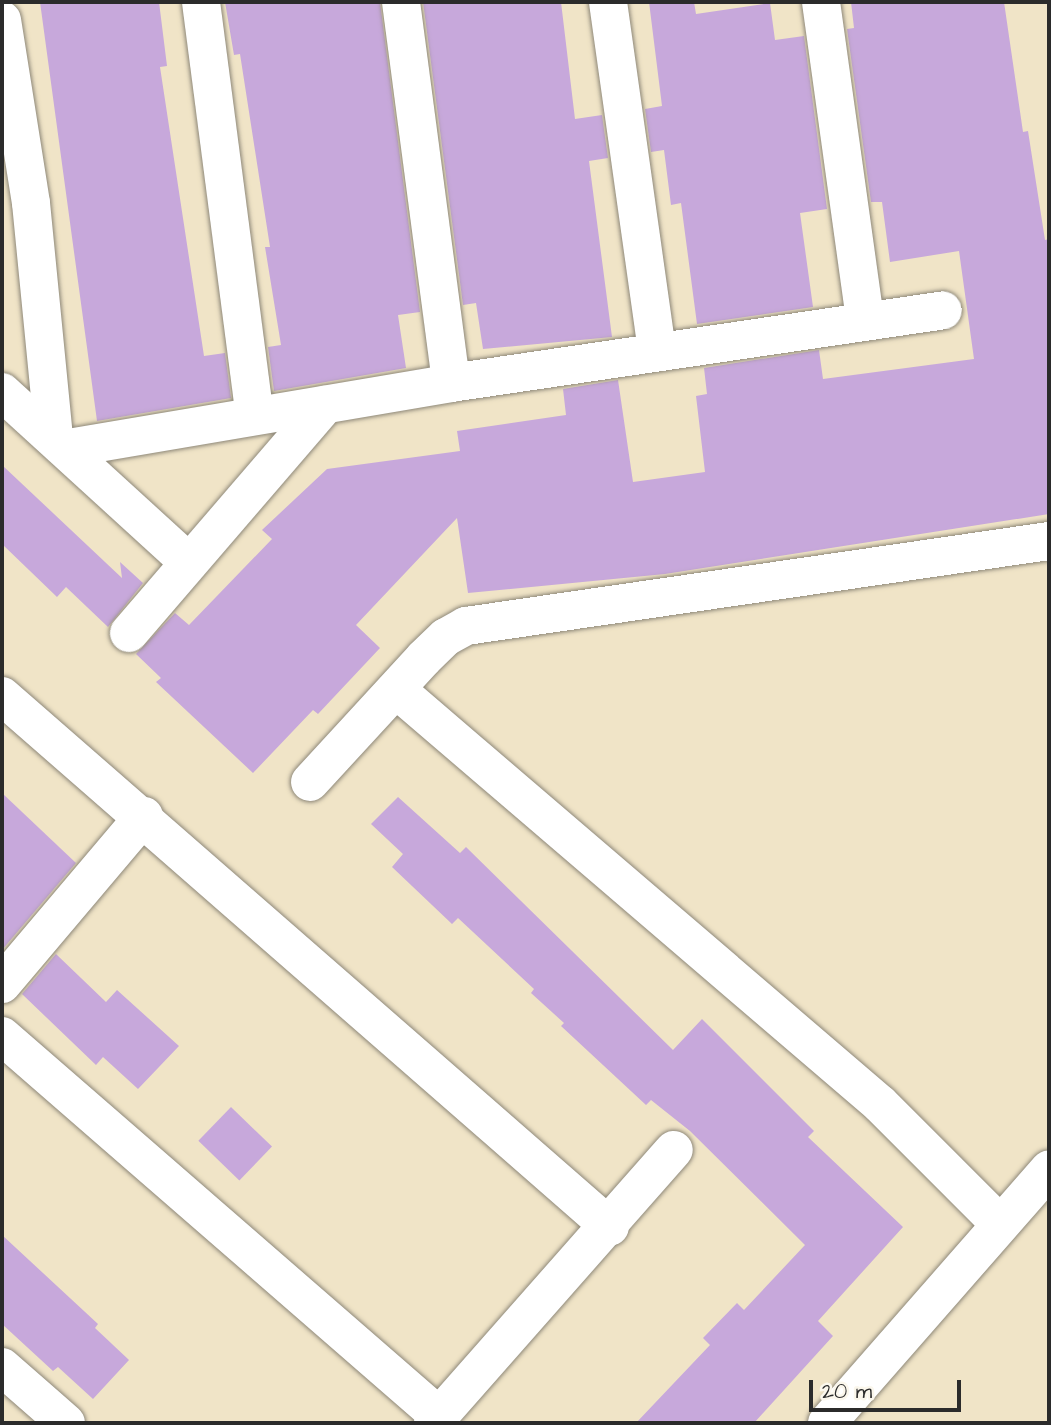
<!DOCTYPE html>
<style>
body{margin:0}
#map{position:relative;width:1051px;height:1425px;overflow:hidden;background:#f0e4c7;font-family:"Architects Daughter",sans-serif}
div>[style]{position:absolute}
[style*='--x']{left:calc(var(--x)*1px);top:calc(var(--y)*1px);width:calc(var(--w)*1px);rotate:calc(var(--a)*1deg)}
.building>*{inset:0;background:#c7a8db;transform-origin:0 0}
.roads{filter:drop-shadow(0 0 2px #8e8879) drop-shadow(0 0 2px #8e8879)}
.minor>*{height:38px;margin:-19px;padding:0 19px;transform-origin:19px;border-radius:19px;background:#fff}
span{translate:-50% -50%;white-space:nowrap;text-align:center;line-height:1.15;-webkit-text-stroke:5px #fbf7ec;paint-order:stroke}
.frame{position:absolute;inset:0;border:4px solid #2b2b2b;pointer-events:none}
.scale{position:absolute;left:809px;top:1380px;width:152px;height:32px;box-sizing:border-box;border:4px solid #2b2b2b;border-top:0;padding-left:9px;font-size:21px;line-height:24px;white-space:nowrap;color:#2b2b2b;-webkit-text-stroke:5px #fbf7ec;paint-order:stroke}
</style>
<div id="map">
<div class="building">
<i style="clip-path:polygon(40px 2px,159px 2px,167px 66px,160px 67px,204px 356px,225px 353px,231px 398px,97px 421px)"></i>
<i style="clip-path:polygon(225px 2px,380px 2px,420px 312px,398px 315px,406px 368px,274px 391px,268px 347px,281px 345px,265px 247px,270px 247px,240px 54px,234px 55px)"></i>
<i style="clip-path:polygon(423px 2px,561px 2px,575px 119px,602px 115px,608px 158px,589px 161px,612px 337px,483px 349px,476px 303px,463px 305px)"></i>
<i style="clip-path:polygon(649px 2px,694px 2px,696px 14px,770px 3px,775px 40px,804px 36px,827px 209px,800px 213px,813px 307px,697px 324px,681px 203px,671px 205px,664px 150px,651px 152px,645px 109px,662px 106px)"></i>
<i style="clip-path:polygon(851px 2px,1004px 2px,1023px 132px,1028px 131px,1045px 240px,1049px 239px,1049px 514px,665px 574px,468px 593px,457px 518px,356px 625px,380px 648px,318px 714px,313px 710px,253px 773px,156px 682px,161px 678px,136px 654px,175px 613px,189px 625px,272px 539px,262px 530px,327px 469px,460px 451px,457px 431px,566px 415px,563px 389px,618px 380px,633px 482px,705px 472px,696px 396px,707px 394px,704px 368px,819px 350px,823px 379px,974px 359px,959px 251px,890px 262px,882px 202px,871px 202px,847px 29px,854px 28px)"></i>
<i style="clip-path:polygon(2px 465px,122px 578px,120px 562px,143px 583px,108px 627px,66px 587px,57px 597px,2px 544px)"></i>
<i style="clip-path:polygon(2px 793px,76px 863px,2px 950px)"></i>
<i style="clip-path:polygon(398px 797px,460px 853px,466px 847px,673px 1050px,702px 1019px,814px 1131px,808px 1137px,903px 1227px,818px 1321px,833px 1336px,754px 1423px,636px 1423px,710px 1345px,703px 1338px,737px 1303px,744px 1310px,805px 1245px,690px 1131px,651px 1100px,646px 1105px,561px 1026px,564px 1023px,531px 993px,534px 989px,458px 918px,452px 924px,392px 867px,403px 854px,371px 824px)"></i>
<i style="clip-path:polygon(56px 954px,106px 1002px,117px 990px,179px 1046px,138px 1089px,103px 1057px,96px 1065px,22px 994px)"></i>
<i style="left:231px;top:1107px;width:57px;height:47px;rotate:44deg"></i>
<i style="clip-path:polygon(2px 1235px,98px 1324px,95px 1328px,129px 1360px,93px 1399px,58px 1367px,53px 1371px,2px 1324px)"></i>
</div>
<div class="roads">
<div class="minor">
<i style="--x:201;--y:2;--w:417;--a:82.6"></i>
<i style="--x:401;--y:2;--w:384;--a:82.5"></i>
<i style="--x:608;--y:2;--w:352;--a:82"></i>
<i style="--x:821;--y:2;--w:322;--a:82.1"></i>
<i style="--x:2;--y:20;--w:185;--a:81"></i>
<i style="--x:31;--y:203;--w:234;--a:84.4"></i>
<i style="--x:2;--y:392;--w:251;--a:42.4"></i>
<i style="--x:68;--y:448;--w:388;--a:-9.6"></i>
<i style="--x:451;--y:383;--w:497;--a:-8.4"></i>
<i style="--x:129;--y:633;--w:301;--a:-49.3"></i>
<i style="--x:397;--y:690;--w:636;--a:40.6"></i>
<i style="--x:880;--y:1104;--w:170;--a:45"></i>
<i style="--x:2;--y:696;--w:807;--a:41.13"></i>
<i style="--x:310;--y:782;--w:168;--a:-47.4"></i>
<i style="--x:424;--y:658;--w:30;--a:-44"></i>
<i style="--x:446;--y:637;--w:23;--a:-29"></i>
<i style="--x:466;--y:626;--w:589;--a:-8.3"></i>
<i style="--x:2;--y:984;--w:220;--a:-49.8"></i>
<i style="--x:2;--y:1036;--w:579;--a:41.01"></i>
<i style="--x:2;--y:1367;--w:85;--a:41.2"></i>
<i style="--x:433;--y:1423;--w:364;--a:-48.6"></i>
<i style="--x:827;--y:1423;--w:337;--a:-48.8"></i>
</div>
</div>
<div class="frame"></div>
<div class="scale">20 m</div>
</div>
